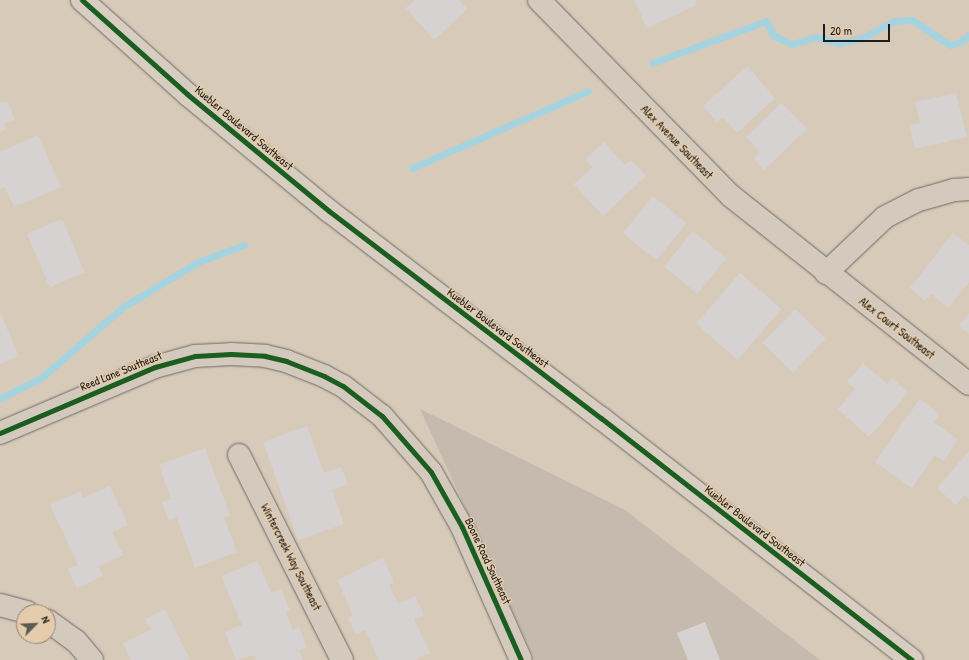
<!DOCTYPE html>
<style>
body{margin:0}
#map{position:relative;width:969px;height:660px;overflow:hidden;background:#d7cab9;font-family:"Patrick Hand",sans-serif}
div>[style]{position:absolute}
[style*='--x']{left:calc(var(--x)*1px);top:calc(var(--y)*1px);width:calc(var(--w)*1px);rotate:calc(var(--a)*1deg)}
.built>*{inset:0;background:#c6baae}
.stream>*{height:7px;margin:-3.5px;padding:0 3.5px;transform-origin:3.5px;border-radius:3.5px;background:#a5d4e0}
.building>*{inset:0;background:#d6d2d2;transform-origin:0 0}
.roads{filter:drop-shadow(0 0 1px #706a63) drop-shadow(0 0 1px #706a63)}
.minor>*{height:22px;margin:-11px;padding:0 11px;transform-origin:11px;border-radius:11px;background:#d3c9bd}
.tertiary>*{height:22px;margin:-11px;padding:0 11px;transform-origin:11px;border-radius:11px;background:#d3c9bd}
.primary>*{height:22px;margin:-11px;padding:0 11px;transform-origin:11px;border-radius:11px;background:#d7cdc0}
.cycleway>*{height:5px;margin:-2.5px;padding:0 2.5px;transform-origin:2.5px;border-radius:2.5px;background:#1b5e20}
span{translate:-50% -50%;white-space:nowrap;text-align:center;line-height:1.15;-webkit-text-stroke:3px #e4ccac;paint-order:stroke}
.street-label{font-size:12px;color:#1c1c1c}
.north{position:absolute;left:16px;top:604px;width:40px;height:40px;box-sizing:border-box;background:#e4ccac;border:1px solid #948672;border-radius:50%;rotate:66deg;font-size:11px;font-weight:700;line-height:16px;text-align:center;color:#1c1c1c}
.north::after{content:'';display:block;margin:auto;width:14px;height:18px;background:#5d5953;clip-path:polygon(50% 0,100% 100%,50% 72%,0 100%)}
.scale{position:absolute;left:823px;top:24px;width:67px;height:18px;box-sizing:border-box;border:2px solid #1c1c1c;border-top:0;padding-left:5px;font-size:12px;line-height:14px;white-space:nowrap;color:#1c1c1c;-webkit-text-stroke:3px #e4ccac;paint-order:stroke}
</style>
<div id="map">
<div class="built">
<i style="clip-path:polygon(420px 409px,625px 510px,820px 660px,535px 660px)"></i>
</div>
<div class="stream">
<i style="--x:652;--y:63;--w:121;--a:-20.2"></i>
<i style="--x:766;--y:21;--w:17;--a:62"></i>
<i style="--x:774;--y:36;--w:20;--a:24"></i>
<i style="--x:792;--y:44;--w:25;--a:-16"></i>
<i style="--x:816;--y:37;--w:24;--a:15"></i>
<i style="--x:839;--y:43;--w:24;--a:-12"></i>
<i style="--x:862;--y:38;--w:36;--a:-28"></i>
<i style="--x:894;--y:21;--w:18;--a:-3"></i>
<i style="--x:912;--y:20;--w:45;--a:33.3"></i>
<i style="--x:950;--y:45;--w:10;--a:-17"></i>
<i style="--x:960;--y:42;--w:11;--a:-38"></i>
<i style="--x:412;--y:168;--w:192;--a:-23.6"></i>
<i style="--x:0;--y:398;--w:46;--a:-26"></i>
<i style="--x:41;--y:378;--w:108;--a:-40.9"></i>
<i style="--x:123;--y:307;--w:87;--a:-31"></i>
<i style="--x:198;--y:262;--w:49;--a:-20.3"></i>
</div>
<div class="building">
<i style="clip-path:polygon(415px 0,459px 0,467px 9px,434px 40px,406px 8px)"></i>
<i style="clip-path:polygon(634px 0,695px 0,697px 5px,647px 28px)"></i>
<i style="clip-path:polygon(747px 66px,775px 98px,737px 133px,723px 117px,717px 122px,703px 106px)"></i>
<i style="clip-path:polygon(956px 93px,967px 137px,915px 149px,909px 125px,920px 123px,915px 102px)"></i>
<i style="clip-path:polygon(0 100px,1px 103px,7px 101px,15px 119px,4px 124px,6px 129px,0 132px)"></i>
<i style="clip-path:polygon(781px 103px,807px 129px,764px 170px,754px 159px,760px 152px,746px 137px)"></i>
<i style="clip-path:polygon(38px 135px,61px 187px,14px 207px,5px 187px,0 189px,0 152px)"></i>
<i style="clip-path:polygon(604px 142px,625px 165px,631px 160px,646px 176px,603px 216px,574px 184px,593px 167px,585px 159px)"></i>
<i style="left:653px;top:196px;width:43px;height:48px;rotate:39deg"></i>
<i style="left:62px;top:219px;width:58px;height:38px;rotate:67deg"></i>
<i style="left:693px;top:231px;width:43px;height:46px;rotate:39deg"></i>
<i style="clip-path:polygon(953px 233px,969px 245px,969px 282px,949px 308px,931px 294px,925px 301px,910px 288px)"></i>
<i style="left:740px;top:273px;width:55px;height:67px;rotate:41deg"></i>
<i style="left:795px;top:309px;width:43px;height:47px;rotate:44deg"></i>
<i style="clip-path:polygon(0 312px,19px 356px,0 364px)"></i>
<i style="clip-path:polygon(969px 313px,969px 334px,959px 326px)"></i>
<i style="clip-path:polygon(863px 363px,887px 384px,892px 378px,908px 393px,869px 437px,838px 409px,855px 389px,847px 382px)"></i>
<i style="clip-path:polygon(920px 399px,940px 414px,934px 422px,958px 440px,944px 461px,935px 455px,912px 488px,875px 462px)"></i>
<i style="clip-path:polygon(307px 426px,324px 473px,341px 467px,348px 484px,332px 490px,344px 524px,298px 540px,263px 442px)"></i>
<i style="clip-path:polygon(205px 448px,230px 515px,224px 518px,237px 552px,195px 568px,177px 518px,169px 521px,162px 502px,171px 499px,159px 465px)"></i>
<i style="clip-path:polygon(969px 451px,969px 499px,964px 495px,956px 505px,937px 488px)"></i>
<i style="clip-path:polygon(110px 486px,128px 525px,112px 532px,123px 555px,99px 566px,103px 576px,77px 588px,68px 569px,78px 565px,50px 505px,80px 491px,83px 498px)"></i>
<i style="clip-path:polygon(383px 558px,394px 582px,389px 585px,398px 604px,415px 596px,424px 615px,414px 619px,430px 653px,415px 660px,379px 660px,365px 630px,356px 634px,348px 618px,353px 615px,337px 580px)"></i>
<i style="clip-path:polygon(258px 561px,271px 593px,281px 589px,290px 610px,286px 612px,293px 630px,299px 627px,307px 647px,299px 650px,303px 660px,256px 660px,254px 655px,236px 660px,225px 632px,242px 625px,221px 576px)"></i>
<i style="clip-path:polygon(165px 609px,190px 660px,131px 660px,123px 643px,151px 630px,145px 619px)"></i>
<i style="clip-path:polygon(705px 622px,720px 660px,688px 660px,677px 633px)"></i>
</div>
<div class="roads">
<div class="minor">
<i style="--x:539;--y:0;--w:274;--a:45.6"></i>
<i style="--x:731;--y:196;--w:303;--a:38.3"></i>
<i style="--x:826;--y:273;--w:81;--a:-43.5"></i>
<i style="--x:885;--y:217;--w:38;--a:-27"></i>
<i style="--x:919;--y:200;--w:37;--a:-16"></i>
<i style="--x:955;--y:190;--w:14;--a:-4"></i>
<i style="--x:239;--y:455;--w:229;--a:63.3"></i>
<i style="--x:0;--y:605;--w:28;--a:15"></i>
<i style="--x:48;--y:621;--w:34;--a:36"></i>
<i style="--x:76;--y:641;--w:25;--a:50"></i>
</div>
<div class="tertiary">
<i style="--x:0;--y:433;--w:168;--a:-23.1"></i>
<i style="--x:155;--y:367;--w:41;--a:-15.4"></i>
<i style="--x:195;--y:356;--w:36;--a:-3"></i>
<i style="--x:231;--y:354;--w:34;--a:3"></i>
<i style="--x:265;--y:356;--w:22;--a:13"></i>
<i style="--x:286;--y:361;--w:41;--a:21.5"></i>
<i style="--x:324;--y:376;--w:21;--a:28"></i>
<i style="--x:343;--y:386;--w:49;--a:37.6"></i>
<i style="--x:382;--y:416;--w:74;--a:48.8"></i>
<i style="--x:431;--y:472;--w:63;--a:60.6"></i>
<i style="--x:462;--y:527;--w:145;--a:66.1"></i>
</div>
<div class="primary">
<i style="--x:82;--y:0;--w:141;--a:41.8"></i>
<i style="--x:187;--y:94;--w:184;--a:39.5"></i>
<i style="--x:329;--y:211;--w:342;--a:37.3"></i>
<i style="--x:601;--y:418;--w:394;--a:37.9"></i>
</div>
</div>
<div class="cycleway">
<i style="--x:82;--y:0;--w:141;--a:41.8"></i>
<i style="--x:187;--y:94;--w:184;--a:39.5"></i>
<i style="--x:329;--y:211;--w:342;--a:37.3"></i>
<i style="--x:601;--y:418;--w:394;--a:37.9"></i>
<i style="--x:0;--y:433;--w:168;--a:-23.1"></i>
<i style="--x:155;--y:367;--w:41;--a:-15.4"></i>
<i style="--x:195;--y:356;--w:36;--a:-3"></i>
<i style="--x:231;--y:354;--w:34;--a:3"></i>
<i style="--x:265;--y:356;--w:22;--a:13"></i>
<i style="--x:286;--y:361;--w:41;--a:21.5"></i>
<i style="--x:324;--y:376;--w:21;--a:28"></i>
<i style="--x:343;--y:386;--w:49;--a:37.6"></i>
<i style="--x:382;--y:416;--w:74;--a:48.8"></i>
<i style="--x:431;--y:472;--w:63;--a:60.6"></i>
<i style="--x:462;--y:527;--w:145;--a:66.1"></i>
</div>
<div class="street-label">
<span style="left:244px;top:128px;rotate:40deg">Kuebler Boulevard Southeast</span>
<span style="left:677px;top:142px;rotate:46deg">Alex Avenue Southeast</span>
<span style="left:498px;top:328px;rotate:37deg">Kuebler Boulevard Southeast</span>
<span style="left:897px;top:328px;rotate:38deg">Alex Court Southeast</span>
<span style="left:121px;top:371px;rotate:-22deg">Reed Lane Southeast</span>
<span style="left:755px;top:526px;rotate:38deg">Kuebler Boulevard Southeast</span>
<span style="left:291px;top:557px;rotate:63deg">Wintercreek Way Southeast</span>
<span style="left:488px;top:561px;rotate:65deg">Boone Road Southeast</span>
</div>
<div class="north">N</div>
<div class="scale">20 m</div>
</div>
